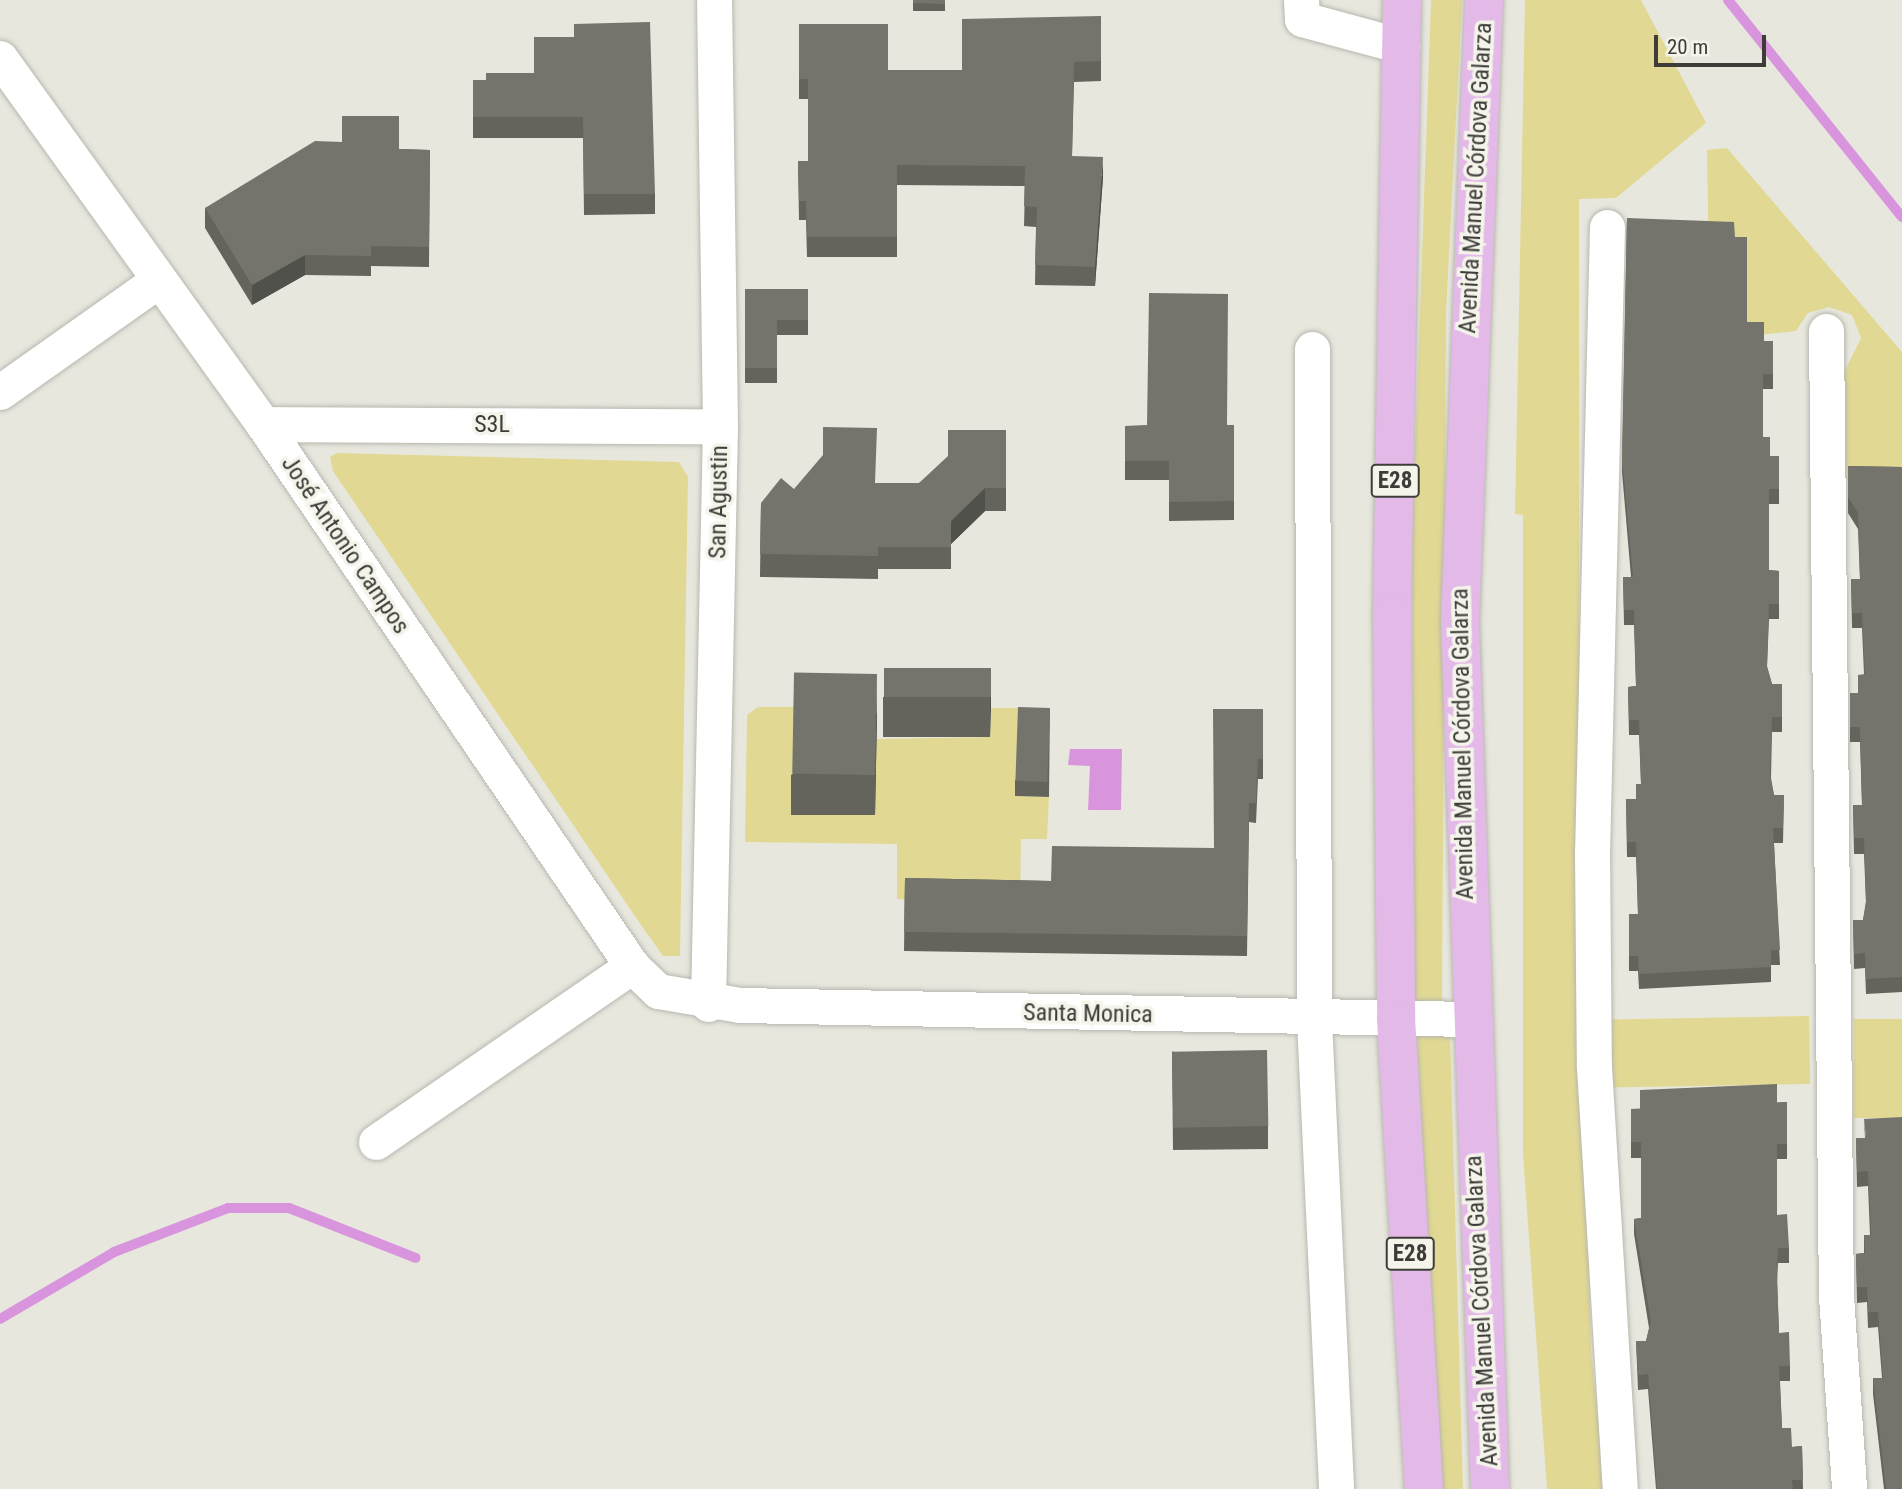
<!DOCTYPE html>
<meta charset="utf-8">
<style>
body{margin:0}
#map{position:relative;width:1902px;height:1489px;overflow:hidden;background:#e8e7de;font-family:"Roboto Condensed",sans-serif}
div>[style]{position:absolute}
[style*='--x']{left:calc(var(--x)*1px);top:calc(var(--y)*1px);width:calc(var(--w)*1px);rotate:calc(var(--a)*1deg)}
.green>*{inset:0;background:#e1d993;transform-origin:0 0}
.water>*{inset:0;background:#d895de}
.stream>*{height:10px;margin:-5px;padding:0 5px;transform-origin:5px;border-radius:5px;background:#d895de}
.roads{filter:drop-shadow(0 0 2px #b8b7ae) drop-shadow(0 0 2px #b8b7ae)}
.minor>*{height:35px;margin:-17.5px;padding:0 17.5px;transform-origin:17.5px;border-radius:17.5px;background:#fff}
.primary>*{height:38px;margin:-19px;padding:0 19px;transform-origin:19px;border-radius:19px;background:#e3b9e7}
.wall>*{inset:0;background:#64645d;transform-origin:0 0}
.shaded-wall>*{inset:0;background:#51514c}
.building>*{inset:0;background:#74746c;transform-origin:0 0}
span{translate:-50% -50%;white-space:nowrap;text-align:center;line-height:1.15;-webkit-text-stroke:7px #f5f4eb;paint-order:stroke}
.shield-label span{padding:2px 5px;background:#f5f4eb;border:2px solid;border-radius:5px;-webkit-text-stroke-width:0}
.shield-label{font-size:23px;color:#3d3c39;font-weight:700}
.street-label{font-size:24px;color:#3d3c39}
.scale{position:absolute;left:1654px;top:35px;width:112px;height:32px;box-sizing:border-box;border:4px solid #3d3c39;border-top:0;padding-left:9px;font-size:21px;line-height:24px;white-space:nowrap;color:#3d3c39;-webkit-text-stroke:5px #f5f4eb;paint-order:stroke}
</style>
<div id="map">
<div class="green">
<i style="clip-path:polygon(1431px 0,1462px 0,1446px 313px,1442px 1003px,1414px 1003px,1412px 541px)"></i>
<i style="clip-path:polygon(1525px 0,1641px 0,1706px 123px,1616px 198px,1579px 199px,1579px 854px,1591px 1350px,1605px 1489px,1547px 1489px,1523px 1154px,1523px 515px,1515px 514px)"></i>
<i style="clip-path:polygon(1727px 148px,1902px 352px,1902px 482px,1839px 481px,1836px 389px,1861px 338px,1852px 315px,1829px 307px,1808px 313px,1796px 331px,1710px 340px,1707px 150px)"></i>
<i style="clip-path:polygon(337px 453px,679px 462px,688px 477px,680px 956px,663px 956px,641px 925px,333px 471px,330px 457px)"></i>
<i style="clip-path:polygon(758px 707px,794px 707px,877px 739px,990px 737px,991px 708px,1021px 708px,1015px 796px,1049px 797px,1047px 839px,1021px 839px,1020px 907px,897px 899px,897px 844px,745px 842px,747px 715px)"></i>
<i style="left:1809px;top:1016px;width:68px;height:199px;rotate:89deg"></i>
<i style="left:1854px;top:1019px;width:48px;height:99px"></i>
<i style="clip-path:polygon(1417px 1032px,1450px 1034px,1463px 1489px,1436px 1489px)"></i>
</div>
<div class="water">
<i style="clip-path:polygon(1070px 749px,1122px 749px,1121px 810px,1088px 810px,1090px 766px,1068px 765px)"></i>
</div>
<div class="stream">
<i style="--x:1728;--y:0;--w:278;--a:51.3"></i>
<i style="--x:0;--y:1319;--w:132;--a:-30.4"></i>
<i style="--x:114;--y:1252;--w:122;--a:-21.1"></i>
<i style="--x:228;--y:1208;--w:61;--a:0"></i>
<i style="--x:289;--y:1208;--w:136;--a:21.5"></i>
</div>
<div class="roads">
<div class="minor">
<i style="--x:1301;--y:0;--w:19;--a:87"></i>
<i style="--x:1302;--y:19;--w:104;--a:15.1"></i>
<i style="--x:0;--y:58;--w:451;--a:54.3"></i>
<i style="--x:263;--y:424;--w:656;--a:55.75"></i>
<i style="--x:632;--y:966;--w:36;--a:44"></i>
<i style="--x:658;--y:991;--w:83;--a:9.7"></i>
<i style="--x:740;--y:1005;--w:729;--a:1.1"></i>
<i style="--x:1607;--y:227;--w:625;--a:91.37"></i>
<i style="--x:1592;--y:852;--w:215;--a:89.5"></i>
<i style="--x:1594;--y:1067;--w:423;--a:86.5"></i>
<i style="--x:1826;--y:331;--w:965;--a:89.41"></i>
<i style="--x:1836;--y:1296;--w:193;--a:86.1"></i>
<i style="--x:1312;--y:349;--w:671;--a:89.83"></i>
<i style="--x:1314;--y:1020;--w:470;--a:87.3"></i>
<i style="--x:0;--y:392;--w:194;--a:-35.2"></i>
<i style="--x:263;--y:424;--w:457;--a:0.3"></i>
<i style="--x:708;--y:1004;--w:578;--a:-88.81"></i>
<i style="--x:720;--y:426;--w:426;--a:-90.8"></i>
<i style="--x:376;--y:1142;--w:311;--a:-34.5"></i>
</div>
<div class="primary">
<i style="--x:1402;--y:0;--w:615;--a:90.93"></i>
<i style="--x:1392;--y:615;--w:404;--a:89.4"></i>
<i style="--x:1396;--y:1019;--w:471;--a:86.6"></i>
<i style="--x:1484;--y:0;--w:621;--a:92.21"></i>
<i style="--x:1460;--y:621;--w:869;--a:88.02"></i>
</div>
</div>
<div class="wall">
<i style="left:913px;top:0;width:32px;height:11px"></i>
<i style="clip-path:polygon(1101px 16px,1101px 81px,1074px 82px,1072px 156px,1103px 177px,1095px 286px,1035px 285px,1036px 227px,1024px 226px,1025px 186px,897px 185px,897px 257px,807px 257px,806px 220px,799px 220px,798px 161px,808px 161px,808px 99px,799px 99px,799px 24px,888px 70px,962px 70px)"></i>
<i style="clip-path:polygon(534px 37px,655px 194px,655px 214px,584px 215px,583px 138px,473px 138px,473px 80px,486px 80px,534px 73px)"></i>
<i style="clip-path:polygon(399px 149px,430px 150px,429px 267px,371px 266px,371px 276px,305px 275px,252px 305px,205px 228px,205px 208px)"></i>
<i style="clip-path:polygon(1627px 218px,1735px 237px,1747px 322px,1764px 341px,1773px 341px,1773px 389px,1763px 389px,1763px 437px,1770px 456px,1779px 456px,1779px 504px,1769px 504px,1769px 570px,1779px 571px,1779px 619px,1769px 619px,1767px 667px,1772px 684px,1782px 684px,1782px 732px,1772px 732px,1771px 778px,1774px 795px,1784px 795px,1783px 843px,1774px 843px,1780px 965px,1771px 965px,1771px 982px,1639px 989px,1638px 971px,1629px 971px,1629px 914px,1638px 914px,1636px 857px,1627px 857px,1626px 799px,1636px 799px,1641px 784px,1639px 735px,1629px 735px,1628px 687px,1636px 686px,1634px 625px,1624px 625px,1623px 577px,1631px 577px,1622px 472px)"></i>
<i style="clip-path:polygon(745px 289px,808px 289px,808px 335px,777px 335px,777px 383px,745px 383px)"></i>
<i style="clip-path:polygon(1234px 425px,1234px 520px,1169px 521px,1169px 480px,1125px 480px,1125px 426px)"></i>
<i style="clip-path:polygon(1006px 430px,1006px 511px,985px 511px,951px 544px,951px 569px,878px 569px,878px 579px,760px 577px,761px 503px,794px 489px,876px 483px,919px 483px)"></i>
<i style="clip-path:polygon(1848px 466px,1902px 467px,1902px 992px,1866px 994px,1865px 968px,1854px 969px,1853px 920px,1863px 920px,1866px 903px,1864px 854px,1854px 854px,1853px 805px,1862px 805px,1860px 742px,1850px 742px,1850px 693px,1858px 693px,1864px 674px,1862px 628px,1852px 628px,1851px 579px,1860px 579px,1858px 529px,1848px 513px)"></i>
<i style="clip-path:polygon(991px 668px,990px 737px,883px 737px,883px 697px)"></i>
<i style="clip-path:polygon(1050px 708px,1049px 797px,1015px 796px,1015px 781px)"></i>
<i style="clip-path:polygon(1263px 709px,1263px 779px,1258px 779px,1256px 823px,1249px 822px,1247px 956px,904px 951px,905px 878px,1051px 881px,1214px 848px)"></i>
<i style="clip-path:polygon(877px 714px,875px 815px,791px 815px,791px 775px)"></i>
<i style="clip-path:polygon(1172px 1051px,1268px 1126px,1268px 1149px,1173px 1150px)"></i>
<i style="clip-path:polygon(1787px 1102px,1787px 1159px,1777px 1159px,1777px 1215px,1789px 1248px,1789px 1263px,1778px 1263px,1777px 1283px,1779px 1333px,1790px 1366px,1790px 1381px,1780px 1381px,1782px 1428px,1792px 1447px,1802px 1446px,1803px 1489px,1656px 1489px,1648px 1389px,1638px 1390px,1636px 1341px,1646px 1341px,1649px 1328px,1634px 1234px,1634px 1219px,1641px 1218px,1641px 1158px,1631px 1158px,1631px 1109px)"></i>
<i style="clip-path:polygon(1864px 1119px,1902px 1489px,1884px 1489px,1873px 1394px,1873px 1378px,1882px 1378px,1878px 1327px,1868px 1328px,1867px 1302px,1857px 1303px,1856px 1254px,1864px 1253px,1864px 1235px,1870px 1235px,1868px 1186px,1857px 1187px,1856px 1138px,1865px 1138px)"></i>
</div>
<div class="shaded-wall">
<i style="clip-path:polygon(1103px 157px,1103px 177px,1095px 286px,1095px 267px)"></i>
<i style="clip-path:polygon(305px 255px,305px 275px,252px 305px,252px 285px)"></i>
<i style="clip-path:polygon(985px 488px,985px 511px,951px 544px,951px 521px)"></i>
<i style="clip-path:polygon(991px 668px,991px 708px,990px 737px,990px 697px)"></i>
<i style="clip-path:polygon(877px 674px,877px 714px,875px 815px,875px 775px)"></i>
</div>
<div class="building">
<i style="clip-path:polygon(913px 0,945px 0,945px 4px,913px 3px)"></i>
<i style="clip-path:polygon(1101px 16px,1101px 61px,1074px 62px,1072px 156px,1103px 157px,1095px 267px,1035px 265px,1037px 207px,1024px 206px,1025px 166px,897px 165px,897px 237px,807px 237px,806px 201px,799px 201px,798px 161px,808px 161px,808px 79px,799px 79px,799px 24px,888px 24px,888px 70px,962px 70px,962px 19px)"></i>
<i style="clip-path:polygon(650px 22px,655px 194px,584px 194px,583px 117px,473px 117px,473px 80px,486px 80px,486px 73px,534px 73px,534px 37px,574px 37px,574px 24px)"></i>
<i style="clip-path:polygon(342px 116px,399px 116px,399px 149px,430px 150px,429px 247px,371px 246px,371px 256px,305px 255px,252px 285px,205px 208px,315px 141px,342px 142px)"></i>
<i style="clip-path:polygon(1627px 218px,1734px 222px,1735px 237px,1747px 237px,1747px 322px,1764px 322px,1764px 341px,1773px 341px,1773px 374px,1763px 374px,1763px 437px,1770px 437px,1770px 456px,1779px 456px,1779px 489px,1769px 489px,1769px 570px,1779px 571px,1779px 604px,1769px 604px,1767px 666px,1772px 684px,1782px 684px,1782px 717px,1772px 717px,1770px 776px,1774px 795px,1784px 795px,1783px 828px,1773px 828px,1780px 950px,1771px 950px,1771px 967px,1639px 974px,1638px 956px,1629px 956px,1629px 914px,1638px 914px,1636px 842px,1627px 842px,1626px 799px,1636px 799px,1636px 784px,1641px 784px,1639px 720px,1629px 720px,1628px 687px,1636px 686px,1634px 610px,1624px 610px,1623px 577px,1633px 577px,1622px 457px)"></i>
<i style="clip-path:polygon(745px 289px,808px 289px,808px 320px,777px 320px,777px 368px,745px 368px)"></i>
<i style="clip-path:polygon(1149px 293px,1228px 294px,1227px 425px,1234px 425px,1234px 501px,1169px 502px,1169px 461px,1125px 461px,1125px 426px,1147px 425px)"></i>
<i style="clip-path:polygon(823px 427px,877px 428px,875px 483px,919px 483px,948px 456px,948px 430px,1006px 430px,1006px 488px,985px 488px,951px 521px,951px 547px,878px 547px,878px 556px,760px 554px,761px 503px,781px 478px,794px 489px,823px 455px)"></i>
<i style="clip-path:polygon(1848px 466px,1902px 467px,1902px 977px,1866px 979px,1865px 953px,1854px 954px,1853px 920px,1863px 920px,1866px 901px,1864px 838px,1854px 838px,1853px 805px,1862px 805px,1860px 727px,1850px 727px,1850px 693px,1858px 693px,1858px 675px,1865px 674px,1862px 613px,1852px 613px,1851px 579px,1860px 579px,1858px 513px,1848px 497px)"></i>
<i style="left:884px;top:668px;width:107px;height:29px"></i>
<i style="left:877px;top:674px;width:101px;height:83px;rotate:91deg"></i>
<i style="left:1018px;top:707px;width:32px;height:74px;rotate:2deg"></i>
<i style="clip-path:polygon(1213px 709px,1263px 709px,1263px 759px,1258px 759px,1256px 803px,1249px 803px,1247px 936px,904px 932px,905px 878px,1051px 881px,1052px 846px,1214px 848px)"></i>
<i style="left:1267px;top:1050px;width:76px;height:95px;rotate:89deg"></i>
<i style="clip-path:polygon(1777px 1084px,1777px 1103px,1787px 1102px,1787px 1144px,1777px 1144px,1777px 1215px,1787px 1214px,1789px 1248px,1778px 1248px,1777px 1273px,1779px 1333px,1789px 1332px,1790px 1366px,1779px 1366px,1782px 1428px,1791px 1428px,1792px 1447px,1802px 1446px,1803px 1480px,1792px 1480px,1793px 1489px,1657px 1489px,1648px 1374px,1638px 1375px,1636px 1341px,1646px 1341px,1651px 1322px,1634px 1219px,1641px 1218px,1641px 1142px,1631px 1142px,1631px 1109px,1640px 1109px,1640px 1090px)"></i>
<i style="clip-path:polygon(1902px 1117px,1902px 1489px,1880px 1489px,1886px 1489px,1873px 1378px,1883px 1378px,1878px 1312px,1868px 1312px,1867px 1287px,1857px 1287px,1856px 1254px,1865px 1253px,1864px 1235px,1871px 1235px,1868px 1171px,1857px 1172px,1856px 1138px,1866px 1138px,1864px 1119px)"></i>
</div>
<div class="shield-label">
<span style="left:1395px;top:481px">E28</span>
<span style="left:1410px;top:1254px">E28</span>
</div>
<div class="street-label">
<span style="left:1476px;top:178px;rotate:-87deg">Avenida Manuel Córdova Galarza</span>
<span style="left:492px;top:425px">S3L</span>
<span style="left:719px;top:502px;rotate:-89deg">San Agustin</span>
<span style="left:345px;top:545px;rotate:56deg">José Antonio Campos</span>
<span style="left:1463px;top:744px;rotate:-91deg">Avenida Manuel Córdova Galarza</span>
<span style="left:1088px;top:1014px;rotate:1deg">Santa Monica</span>
<span style="left:1482px;top:1311px;rotate:-93deg">Avenida Manuel Córdova Galarza</span>
</div>
<div class="scale">20 m</div>
</div>
